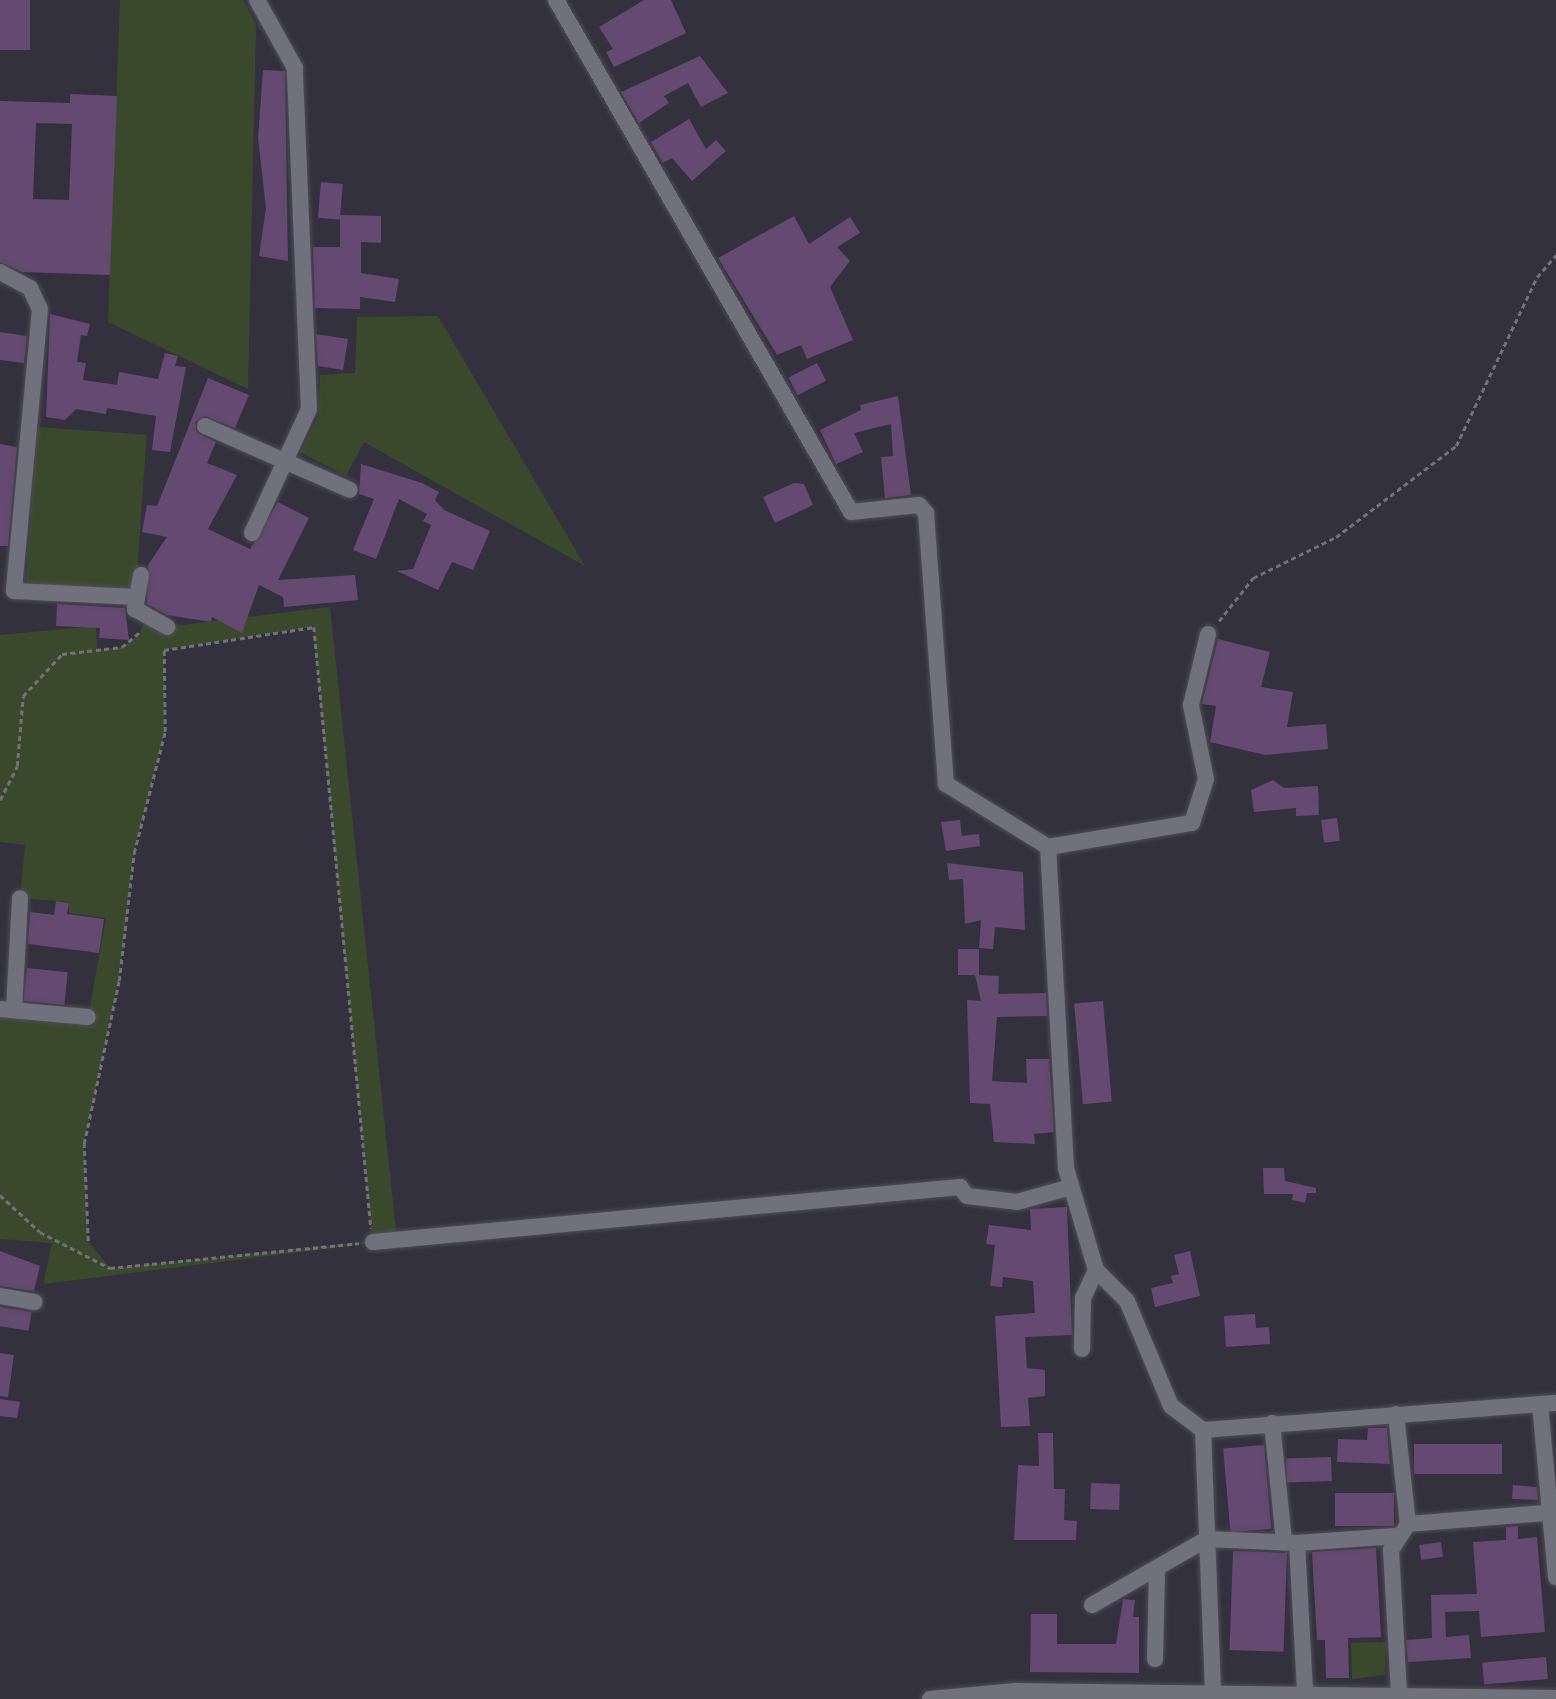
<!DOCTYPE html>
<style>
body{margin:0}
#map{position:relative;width:1556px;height:1699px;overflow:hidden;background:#33313d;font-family:Poppins,sans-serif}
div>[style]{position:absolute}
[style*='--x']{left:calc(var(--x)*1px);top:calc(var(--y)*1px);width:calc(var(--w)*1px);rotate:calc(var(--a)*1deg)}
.green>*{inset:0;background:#3a492b;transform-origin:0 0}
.building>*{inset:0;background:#644970;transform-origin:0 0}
.path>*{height:2.5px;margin-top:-1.25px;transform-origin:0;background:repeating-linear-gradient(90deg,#72717b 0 5px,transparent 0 8.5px)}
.roads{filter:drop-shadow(0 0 2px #504e58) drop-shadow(0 0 2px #504e58)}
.street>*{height:16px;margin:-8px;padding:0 8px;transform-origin:8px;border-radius:8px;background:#71707d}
span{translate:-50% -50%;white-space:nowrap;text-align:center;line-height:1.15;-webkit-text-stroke:6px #33313d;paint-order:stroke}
</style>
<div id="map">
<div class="green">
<i style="clip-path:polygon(120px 0,243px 0,256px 24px,248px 389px,108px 322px)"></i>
<i style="clip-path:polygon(438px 316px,585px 566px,364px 442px,346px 476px,300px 452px,319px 415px,320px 375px,355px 373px,357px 317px)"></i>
<i style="left:37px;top:427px;width:110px;height:160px;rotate:4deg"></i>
<i style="clip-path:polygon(evenodd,330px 607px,397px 1240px,43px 1284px,52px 1243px,0 1239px,0 1009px,88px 1017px,106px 918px,69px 913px,69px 902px,20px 898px,25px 845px,0 842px,0 635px,96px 626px,97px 650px,122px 647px,138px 636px,146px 619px,167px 627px,330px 607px,313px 627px,372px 1241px,110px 1268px,88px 1241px,84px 1144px,119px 981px,134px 853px,165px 732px,164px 650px,313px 627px)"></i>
<i style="clip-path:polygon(1386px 1642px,1385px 1675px,1352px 1679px,1351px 1643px)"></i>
</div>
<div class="building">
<i style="left:0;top:0;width:30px;height:50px"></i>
<i style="clip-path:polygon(644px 0,671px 0,686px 33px,614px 67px,606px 52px,613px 49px,599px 27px)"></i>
<i style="clip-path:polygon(700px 56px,728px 93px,701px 107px,688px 83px,664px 96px,669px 103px,639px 123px,621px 92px)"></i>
<i style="clip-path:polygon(263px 70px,285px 71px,288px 261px,259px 256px,266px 208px,258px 138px)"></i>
<i style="clip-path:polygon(evenodd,70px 94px,117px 96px,110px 275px,22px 272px,0 262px,0 101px,70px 103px,70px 94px,36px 123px,72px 124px,69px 200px,33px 199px,36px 123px)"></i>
<i style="clip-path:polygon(689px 119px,706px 149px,716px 140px,726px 151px,692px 181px,672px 158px,663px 163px,651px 142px)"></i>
<i style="left:321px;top:182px;width:22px;height:36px;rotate:5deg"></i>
<i style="clip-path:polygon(340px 215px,381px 216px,381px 243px,361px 242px,361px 273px,399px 279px,395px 302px,360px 297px,360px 309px,315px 308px,313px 247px,340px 247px)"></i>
<i style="clip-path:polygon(794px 216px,809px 244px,850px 217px,860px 233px,837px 247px,850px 261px,830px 287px,853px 340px,807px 359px,801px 345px,777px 355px,718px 258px)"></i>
<i style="clip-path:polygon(50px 314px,90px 324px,87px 336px,81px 335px,77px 362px,86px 363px,83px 380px,117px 385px,119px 372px,158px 379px,165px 353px,178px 356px,175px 366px,186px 367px,170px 452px,152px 450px,156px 416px,107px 408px,106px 414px,76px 409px,65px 420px,46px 417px)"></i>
<i style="clip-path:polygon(0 332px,27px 336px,24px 363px,0 360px)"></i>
<i style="clip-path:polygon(316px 334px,348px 339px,343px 370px,318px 366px)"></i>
<i style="left:817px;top:363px;width:20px;height:32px;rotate:63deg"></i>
<i style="clip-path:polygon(208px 378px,249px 395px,235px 428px,205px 416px,195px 422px,197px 433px,216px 442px,207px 463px,237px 475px,208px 529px,250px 549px,278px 502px,309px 518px,278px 580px,355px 575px,358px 600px,284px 607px,283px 597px,259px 585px,242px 633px,212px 617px,211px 622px,167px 615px,147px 604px,148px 565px,167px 537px,142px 532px,147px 505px,157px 506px)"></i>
<i style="clip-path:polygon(898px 396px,911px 495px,885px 498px,881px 457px,893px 456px,891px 424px,854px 433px,863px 452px,836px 464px,820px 430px,861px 410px,860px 405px)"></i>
<i style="clip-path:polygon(0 444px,17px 447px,8px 546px,0 546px)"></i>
<i style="clip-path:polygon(361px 464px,422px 483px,439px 492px,435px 500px,444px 510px,490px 531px,473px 570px,452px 562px,438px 590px,397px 571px,413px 569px,431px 525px,423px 521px,427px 514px,399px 499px,376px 559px,353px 550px,374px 499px,359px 494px)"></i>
<i style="clip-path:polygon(794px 483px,804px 484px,813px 505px,775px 523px,763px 497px)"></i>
<i style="clip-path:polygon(57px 604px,125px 608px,129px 640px,99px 638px,100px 628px,56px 626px)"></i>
<i style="clip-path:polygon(1218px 639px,1270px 652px,1261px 687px,1293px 692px,1287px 727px,1326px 724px,1328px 749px,1265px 755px,1210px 742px,1216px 706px,1202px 704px)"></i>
<i style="clip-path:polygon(1273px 780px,1284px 788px,1318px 786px,1319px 815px,1296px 816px,1296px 808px,1254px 812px,1251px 790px)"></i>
<i style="left:1337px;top:818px;width:23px;height:16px;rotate:83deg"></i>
<i style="clip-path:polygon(960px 820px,962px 836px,979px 834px,980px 846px,946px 851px,941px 822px)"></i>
<i style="clip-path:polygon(947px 863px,1023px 872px,1025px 930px,995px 927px,993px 949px,979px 948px,981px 920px,965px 924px,963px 879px,949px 880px)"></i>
<i style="clip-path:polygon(56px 901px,69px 903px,67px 914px,104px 919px,99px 953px,28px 944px,30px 912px,54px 915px)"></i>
<i style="clip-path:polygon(958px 949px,979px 949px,979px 975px,999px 976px,998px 994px,1046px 993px,1047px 1016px,997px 1017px,992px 1081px,1027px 1083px,1026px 1059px,1049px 1059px,1054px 1132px,1034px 1134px,1035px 1144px,994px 1142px,990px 1104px,970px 1103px,967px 1000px,981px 1001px,975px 975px,958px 975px)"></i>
<i style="left:27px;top:968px;width:41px;height:33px;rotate:6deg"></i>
<i style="left:1103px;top:1001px;width:101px;height:29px;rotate:85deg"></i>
<i style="clip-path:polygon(1263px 1168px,1284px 1168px,1285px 1181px,1316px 1188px,1316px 1193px,1307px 1193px,1305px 1203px,1292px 1200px,1293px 1194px,1264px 1194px)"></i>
<i style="clip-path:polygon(1067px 1207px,1072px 1335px,1025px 1337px,1027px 1368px,1045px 1370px,1045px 1396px,1028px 1398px,1030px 1426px,1001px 1427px,995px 1316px,1035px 1313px,1033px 1281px,1003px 1277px,1002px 1287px,990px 1286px,995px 1245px,986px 1244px,989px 1225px,1031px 1230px,1030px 1209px)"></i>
<i style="clip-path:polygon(0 1251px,40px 1266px,34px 1291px,0 1286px)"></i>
<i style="clip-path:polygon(1190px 1251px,1200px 1296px,1155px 1307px,1151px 1288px,1173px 1283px,1171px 1276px,1179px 1274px,1174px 1255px)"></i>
<i style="left:0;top:1307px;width:32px;height:19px;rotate:9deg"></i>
<i style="clip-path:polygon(1255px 1314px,1256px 1328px,1269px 1327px,1270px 1344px,1226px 1347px,1224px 1316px)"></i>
<i style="clip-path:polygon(0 1353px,14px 1355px,8px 1397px,0 1396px)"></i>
<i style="clip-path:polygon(0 1399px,20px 1402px,17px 1418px,0 1416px)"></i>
<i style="clip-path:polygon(1368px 1428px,1387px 1428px,1390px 1464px,1337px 1462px,1338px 1439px,1367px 1440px)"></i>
<i style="clip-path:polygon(1038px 1433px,1053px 1433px,1054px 1489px,1065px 1489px,1064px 1520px,1077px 1521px,1076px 1540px,1014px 1540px,1018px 1465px,1039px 1466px)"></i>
<i style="left:1502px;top:1444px;width:30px;height:88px;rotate:90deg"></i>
<i style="left:1264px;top:1445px;width:84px;height:41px;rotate:85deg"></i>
<i style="left:1331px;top:1457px;width:24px;height:45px;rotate:88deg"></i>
<i style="left:1091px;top:1483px;width:29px;height:26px;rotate:2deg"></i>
<i style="clip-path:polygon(1513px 1485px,1537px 1487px,1538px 1500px,1512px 1499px)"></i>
<i style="left:1394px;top:1493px;width:33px;height:59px;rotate:90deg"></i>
<i style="clip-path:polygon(1518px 1526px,1518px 1539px,1537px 1537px,1545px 1632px,1481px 1637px,1479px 1611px,1445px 1612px,1446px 1637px,1469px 1635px,1471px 1658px,1408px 1662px,1406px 1640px,1432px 1638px,1431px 1595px,1477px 1594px,1473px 1542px,1506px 1540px,1506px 1527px)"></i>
<i style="left:1441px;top:1542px;width:15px;height:22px;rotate:82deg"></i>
<i style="clip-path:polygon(1376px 1548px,1381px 1637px,1348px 1638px,1349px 1678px,1326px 1678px,1325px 1640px,1317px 1640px,1312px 1552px)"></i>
<i style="left:1233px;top:1551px;width:54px;height:99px;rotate:2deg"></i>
<i style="clip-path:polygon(1123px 1599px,1135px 1600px,1133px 1617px,1139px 1617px,1139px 1673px,1030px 1672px,1031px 1614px,1057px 1614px,1057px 1644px,1116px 1644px)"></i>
<i style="left:1546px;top:1657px;width:22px;height:64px;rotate:85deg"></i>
</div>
<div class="path">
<i style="--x:1219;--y:621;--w:55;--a:-51.7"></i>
<i style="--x:1253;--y:578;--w:93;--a:-26.3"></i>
<i style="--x:1336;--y:537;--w:151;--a:-37.2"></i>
<i style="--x:1456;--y:446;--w:187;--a:-64.4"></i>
<i style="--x:1537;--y:277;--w:29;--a:-49"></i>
<i style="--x:0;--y:800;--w:38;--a:-63"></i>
<i style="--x:17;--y:766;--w:70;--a:-85.1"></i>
<i style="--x:23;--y:696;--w:57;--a:-47.1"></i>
<i style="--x:62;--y:654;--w:60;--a:-6.7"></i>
<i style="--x:122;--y:647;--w:23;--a:-40"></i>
<i style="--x:0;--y:1195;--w:54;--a:42.8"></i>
<i style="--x:40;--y:1232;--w:79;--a:27.2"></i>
<i style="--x:110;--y:1268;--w:250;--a:-5.7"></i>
<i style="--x:88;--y:1241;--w:97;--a:-92.4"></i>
<i style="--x:84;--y:1144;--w:167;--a:-77.9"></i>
<i style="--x:119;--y:981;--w:129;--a:-83.3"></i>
<i style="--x:134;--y:853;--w:125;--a:-75.6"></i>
<i style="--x:165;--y:732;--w:82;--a:-90.7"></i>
<i style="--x:164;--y:650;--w:152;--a:-8.7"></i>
<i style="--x:314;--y:627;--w:604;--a:84.58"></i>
</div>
<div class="roads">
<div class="street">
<i style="--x:556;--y:0;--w:591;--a:60.05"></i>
<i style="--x:851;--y:512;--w:68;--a:-5.9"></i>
<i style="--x:919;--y:505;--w:11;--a:49"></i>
<i style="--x:926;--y:513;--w:272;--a:85.8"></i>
<i style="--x:946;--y:784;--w:120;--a:31.7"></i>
<i style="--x:0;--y:272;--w:34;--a:28"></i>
<i style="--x:30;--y:288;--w:23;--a:65"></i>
<i style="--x:40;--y:309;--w:283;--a:95.3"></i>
<i style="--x:14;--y:591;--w:123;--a:2.8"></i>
<i style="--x:205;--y:426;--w:158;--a:23.8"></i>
<i style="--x:252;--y:533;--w:136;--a:-65.3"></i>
<i style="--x:309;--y:409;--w:341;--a:-92.4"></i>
<i style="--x:295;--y:68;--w:78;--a:-119.2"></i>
<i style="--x:141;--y:575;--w:35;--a:100"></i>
<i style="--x:135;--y:609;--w:37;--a:29"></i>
<i style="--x:0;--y:1009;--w:88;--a:5.2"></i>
<i style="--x:14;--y:1010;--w:112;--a:-86.9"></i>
<i style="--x:373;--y:1242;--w:590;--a:-5.35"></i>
<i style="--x:960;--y:1187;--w:11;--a:52"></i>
<i style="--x:967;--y:1196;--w:50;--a:6.8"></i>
<i style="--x:1017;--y:1202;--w:56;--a:-15.5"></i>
<i style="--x:1096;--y:1270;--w:44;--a:45"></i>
<i style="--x:1127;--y:1301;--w:114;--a:67.3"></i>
<i style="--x:1171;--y:1406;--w:40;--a:37"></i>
<i style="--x:1203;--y:1430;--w:354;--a:-4.4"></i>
<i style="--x:0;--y:1296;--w:35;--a:10"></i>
<i style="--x:1082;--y:1349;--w:51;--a:-88.9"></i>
<i style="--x:1083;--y:1298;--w:31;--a:-65"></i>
<i style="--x:1096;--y:1270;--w:106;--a:-106.4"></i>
<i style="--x:1066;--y:1168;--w:322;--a:-93.2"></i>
<i style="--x:1048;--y:847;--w:146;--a:-9.5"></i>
<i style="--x:1192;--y:823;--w:46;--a:-72.3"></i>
<i style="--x:1206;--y:779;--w:76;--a:-101.5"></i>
<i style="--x:1191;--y:705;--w:73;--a:-76.5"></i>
<i style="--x:1540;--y:1404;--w:174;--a:84.7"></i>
<i style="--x:1396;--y:1414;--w:111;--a:83.8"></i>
<i style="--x:1408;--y:1524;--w:31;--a:123"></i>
<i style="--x:1391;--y:1550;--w:144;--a:86.8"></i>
<i style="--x:1272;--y:1423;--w:120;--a:84.2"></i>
<i style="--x:1203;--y:1430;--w:261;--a:87.8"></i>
<i style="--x:1408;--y:1524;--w:148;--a:-4.6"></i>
<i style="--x:1297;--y:1543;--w:149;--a:86.9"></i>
<i style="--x:1092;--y:1605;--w:133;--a:-29.9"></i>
<i style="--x:1207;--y:1539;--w:90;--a:2.5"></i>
<i style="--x:1297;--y:1543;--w:99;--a:-4"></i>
<i style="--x:1155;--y:1659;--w:91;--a:-88.7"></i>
<i style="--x:930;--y:1699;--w:84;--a:-5.4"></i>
<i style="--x:1014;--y:1691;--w:542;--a:0.74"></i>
</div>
</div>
</div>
